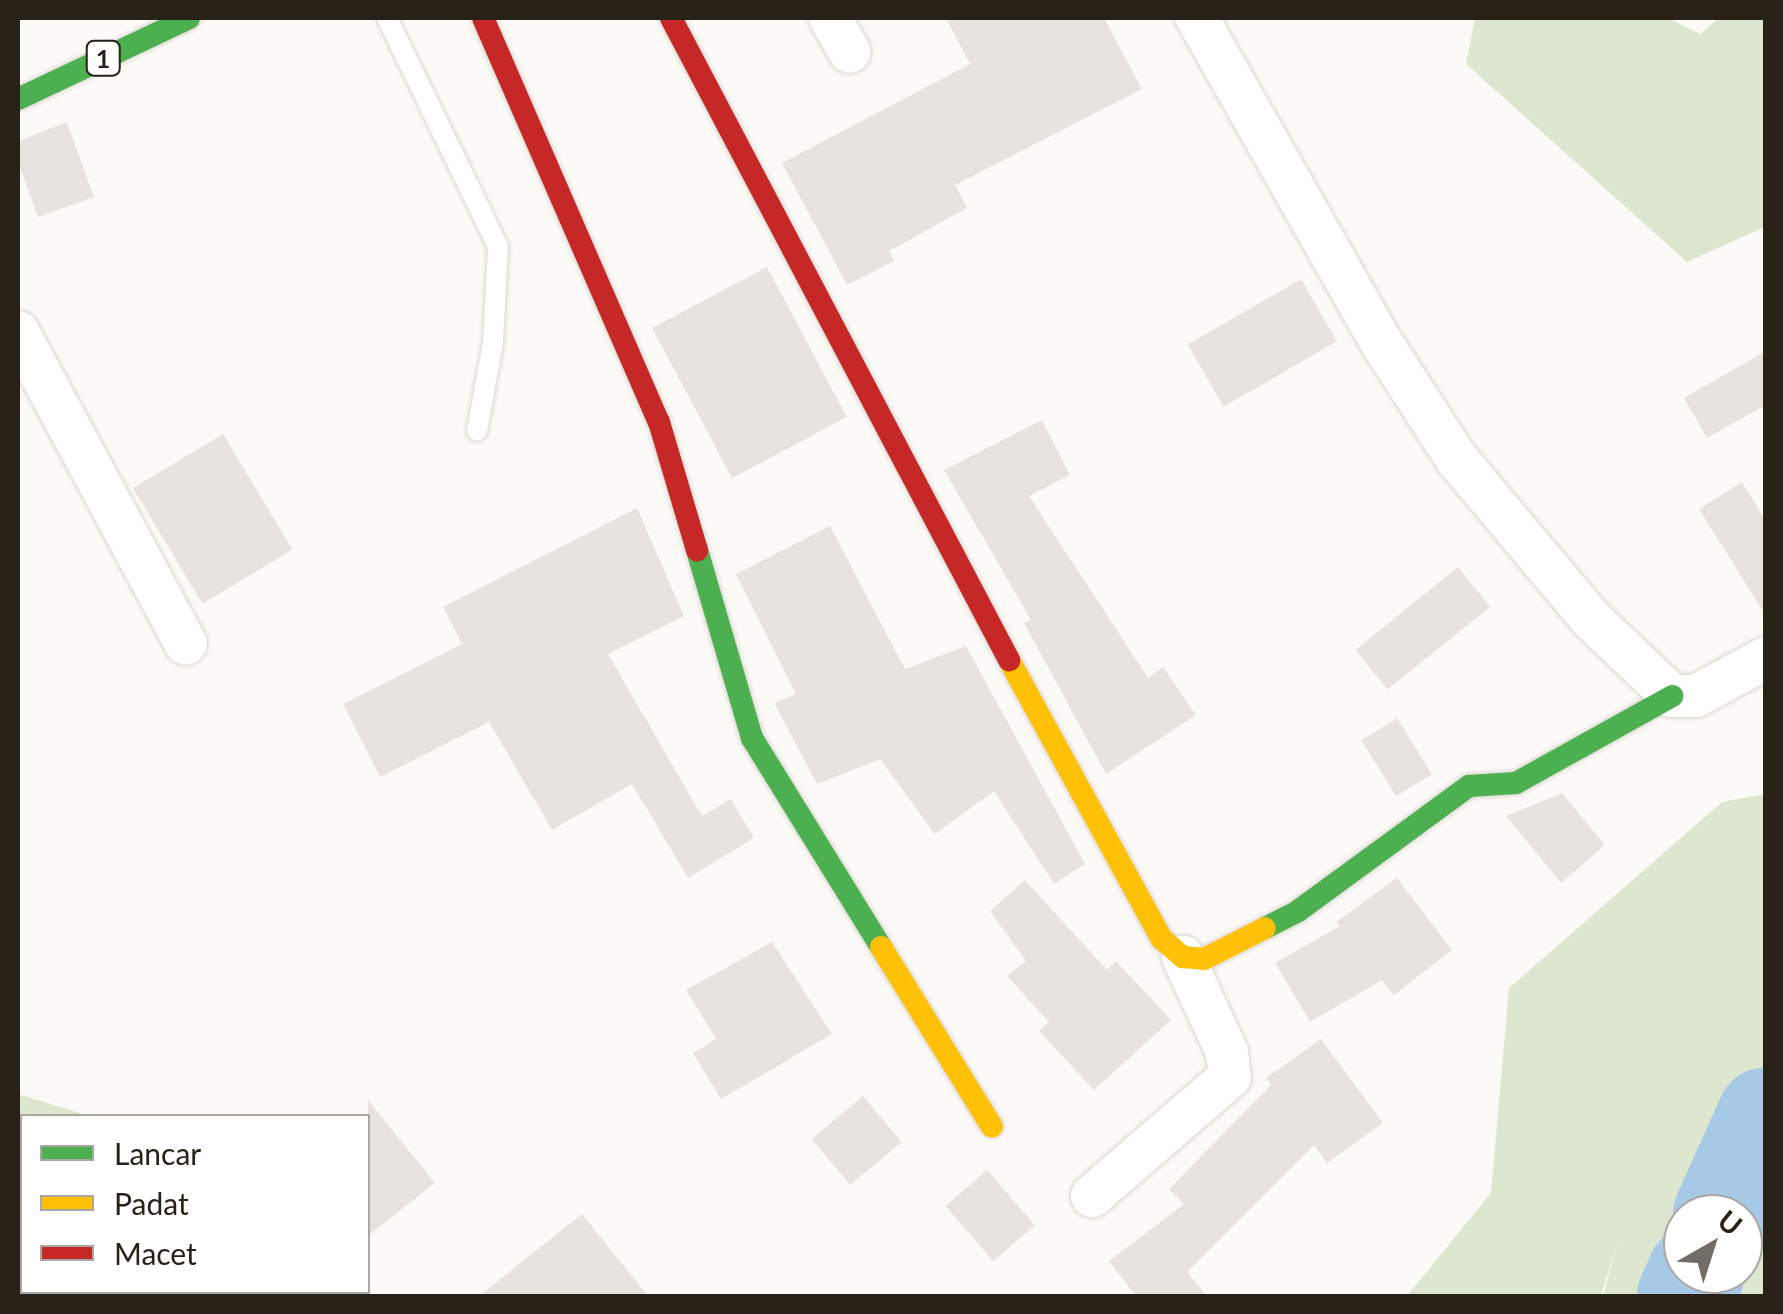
<!DOCTYPE html>
<style>
body{margin:0}
#map{position:relative;width:1783px;height:1314px;overflow:hidden;background:#fcfaf7;font-family:Lato,sans-serif}
div>[style]{position:absolute}
[style*='--x']{left:calc(var(--x)*1px);top:calc(var(--y)*1px);width:calc(var(--w)*1px);rotate:calc(var(--a)*1deg)}
.green>*{inset:0;background:#dde6ce}
.river>*{height:98px;margin:-49px;padding:0 49px;transform-origin:49px;border-radius:49px;background:#a6cae6}
.building>*{inset:0;background:#e8e3de;transform-origin:0 0}
.roads{filter:drop-shadow(0 0 2px #dbd7d1) drop-shadow(0 0 2px #dbd7d1)}
.lane>*{height:20px;margin:-10px;padding:0 10px;transform-origin:10px;border-radius:10px;background:#fffefe}
.street>*{height:42px;margin:-21px;padding:0 21px;transform-origin:21px;border-radius:21px;background:#fffefe}
.fast>*{height:22px;margin:-11px;padding:0 11px;transform-origin:11px;border-radius:11px;background:#4caf50}
.slow>*{height:22px;margin:-11px;padding:0 11px;transform-origin:11px;border-radius:11px;background:#ffc107}
.jam>*{height:22px;margin:-11px;padding:0 11px;transform-origin:11px;border-radius:11px;background:#c62828}
span{translate:-50% -50%;white-space:nowrap;text-align:center;line-height:1.15;-webkit-text-stroke:8px #fff;paint-order:stroke}
.shield-label span{padding:2px 8px;background:#fff;border:2px solid;border-radius:8px;-webkit-text-stroke-width:0}
.shield-label{font-size:25px;color:#282118;font-weight:700}
.frame{position:absolute;inset:0;border:20px solid #282118;pointer-events:none}
.legend{position:absolute;left:20px;top:1114px;width:350px;height:180px;box-sizing:border-box;background:#fff;border:2px solid #a9a6a3;margin:0;padding:12px 18px;list-style:none;font-size:30px;color:#282118}
.legend li{display:flex;align-items:center;gap:20px;height:50px}
.legend b{width:50px;border:2px solid #a9a6a3}
.north{position:absolute;left:1663px;top:1194px;width:100px;height:100px;box-sizing:border-box;background:#fff;border:2px solid #a9a6a3;border-radius:50%;rotate:39deg;font-size:28px;font-weight:700;line-height:40px;text-align:center;color:#282118}
.north::after{content:'';display:block;margin:auto;width:35px;height:45px;background:#726d66;clip-path:polygon(50% 0,100% 100%,50% 72%,0 100%)}
</style>
<div id="map">
<div class="green">
<i style="clip-path:polygon(1475px 18px,1668px 18px,1700px 34px,1719px 18px,1765px 18px,1765px 227px,1687px 262px,1466px 64px)"></i>
<i style="clip-path:polygon(evenodd,1765px 794px,1765px 1296px,1603px 1296px,1618px 1241px,1601px 1296px,1407px 1296px,1491px 1193px,1509px 988px,1722px 802px,1765px 794px,1683px 1214px,1743px 1214px,1743px 1274px,1683px 1274px,1683px 1214px)"></i>
<i style="clip-path:polygon(18px 1094px,90px 1116px,22px 1116px,22px 1292px,308px 1296px,18px 1296px)"></i>
</div>
<div class="river">
<i style="--x:1722;--y:1214;--w:107;--a:-65.8"></i>
<i style="--x:18;--y:1295;--w:17;--a:3"></i>
<i style="--x:1686;--y:1296;--w:24;--a:-66"></i>
</div>
<div class="building">
<i style="clip-path:polygon(946px 18px,1104px 18px,1142px 89px,955px 185px,967px 208px,889px 251px,894px 261px,847px 285px,782px 163px,970px 64px)"></i>
<i style="clip-path:polygon(67px 122px,94px 197px,38px 217px,18px 162px,18px 141px)"></i>
<i style="left:767px;top:267px;width:170px;height:130px;rotate:62deg"></i>
<i style="left:1301px;top:279px;width:72px;height:131px;rotate:60deg"></i>
<i style="clip-path:polygon(1766px 351px,1766px 405px,1707px 438px,1684px 398px)"></i>
<i style="clip-path:polygon(1042px 420px,1070px 475px,1029px 496px,1148px 678px,1163px 667px,1196px 715px,1106px 774px,1024px 623px,1031px 620px,944px 470px)"></i>
<i style="left:223px;top:434px;width:135px;height:105px;rotate:59deg"></i>
<i style="clip-path:polygon(1742px 482px,1766px 521px,1766px 616px,1699px 509px)"></i>
<i style="clip-path:polygon(637px 508px,684px 616px,608px 654px,702px 816px,731px 799px,754px 838px,688px 878px,632px 784px,552px 830px,489px 722px,380px 777px,343px 704px,462px 644px,443px 607px)"></i>
<i style="clip-path:polygon(830px 526px,905px 669px,966px 646px,1085px 864px,1054px 884px,994px 791px,935px 834px,880px 759px,817px 784px,774px 703px,796px 694px,736px 574px)"></i>
<i style="left:1458px;top:567px;width:51px;height:132px;rotate:51deg"></i>
<i style="left:1397px;top:718px;width:66px;height:42px;rotate:58deg"></i>
<i style="clip-path:polygon(1562px 793px,1605px 845px,1561px 883px,1506px 816px)"></i>
<i style="clip-path:polygon(1397px 878px,1452px 950px,1394px 995px,1382px 980px,1310px 1022px,1275px 963px,1340px 926px,1336px 922px)"></i>
<i style="clip-path:polygon(1025px 880px,1107px 970px,1116px 961px,1171px 1020px,1094px 1090px,1039px 1031px,1049px 1022px,1007px 976px,1026px 961px,990px 911px)"></i>
<i style="clip-path:polygon(772px 942px,832px 1034px,721px 1099px,693px 1053px,716px 1039px,686px 990px)"></i>
<i style="clip-path:polygon(1321px 1039px,1383px 1123px,1327px 1163px,1314px 1145px,1187px 1272px,1207px 1296px,1136px 1296px,1109px 1261px,1184px 1204px,1169px 1189px,1271px 1085px,1266px 1078px)"></i>
<i style="left:863px;top:1096px;width:60px;height:67px;rotate:50deg"></i>
<i style="clip-path:polygon(368px 1100px,435px 1183px,368px 1236px)"></i>
<i style="left:987px;top:1170px;width:73px;height:55px;rotate:49deg"></i>
<i style="clip-path:polygon(582px 1214px,648px 1296px,479px 1296px)"></i>
</div>
<div class="roads">
<div class="lane">
<i style="--x:387;--y:18;--w:254;--a:64.1"></i>
<i style="--x:498;--y:247;--w:96;--a:93"></i>
<i style="--x:493;--y:343;--w:89;--a:100.3"></i>
</div>
<div class="street">
<i style="--x:830;--y:18;--w:39;--a:60"></i>
<i style="--x:1197;--y:18;--w:376;--a:60.4"></i>
<i style="--x:1383;--y:345;--w:135;--a:57.1"></i>
<i style="--x:1456;--y:458;--w:210;--a:50"></i>
<i style="--x:1591;--y:619;--w:112;--a:43.5"></i>
<i style="--x:1672;--y:696;--w:24;--a:0"></i>
<i style="--x:1696;--y:696;--w:80;--a:-28.5"></i>
<i style="--x:18;--y:332;--w:354;--a:61.7"></i>
<i style="--x:1092;--y:1196;--w:182;--a:-40.8"></i>
<i style="--x:1230;--y:1077;--w:25;--a:-97"></i>
<i style="--x:1227;--y:1052;--w:105;--a:-114.9"></i>
</div>
<div class="fast">
<i style="--x:18;--y:99;--w:189;--a:-25.3"></i>
<i style="--x:697;--y:550;--w:196;--a:73.7"></i>
<i style="--x:752;--y:738;--w:246;--a:58.3"></i>
<i style="--x:1265;--y:928;--w:37;--a:-27"></i>
<i style="--x:1298;--y:911;--w:212;--a:-36.2"></i>
<i style="--x:1469;--y:786;--w:47;--a:-3.7"></i>
<i style="--x:1516;--y:783;--w:179;--a:-29.1"></i>
</div>
<div class="slow">
<i style="--x:1009;--y:660;--w:318;--a:61.3"></i>
<i style="--x:1162;--y:939;--w:28;--a:41"></i>
<i style="--x:1183;--y:957;--w:21;--a:5"></i>
<i style="--x:1204;--y:959;--w:68;--a:-26.9"></i>
<i style="--x:881;--y:947;--w:211;--a:58.3"></i>
</div>
<div class="jam">
<i style="--x:483;--y:18;--w:441;--a:66.5"></i>
<i style="--x:659;--y:422;--w:134;--a:73.5"></i>
<i style="--x:671;--y:18;--w:726;--a:62.23"></i>
</div>
</div>
<div class="shield-label">
<span style="left:103px;top:58px">1</span>
</div>
<div class="frame"></div>
<ul class="legend">
<li><b style="height:12px;background:#4caf50"></b>Lancar</li>
<li><b style="height:12px;background:#ffc107"></b>Padat</li>
<li><b style="height:12px;background:#c62828"></b>Macet</li>
</ul>
<div class="north">U</div>
</div>
